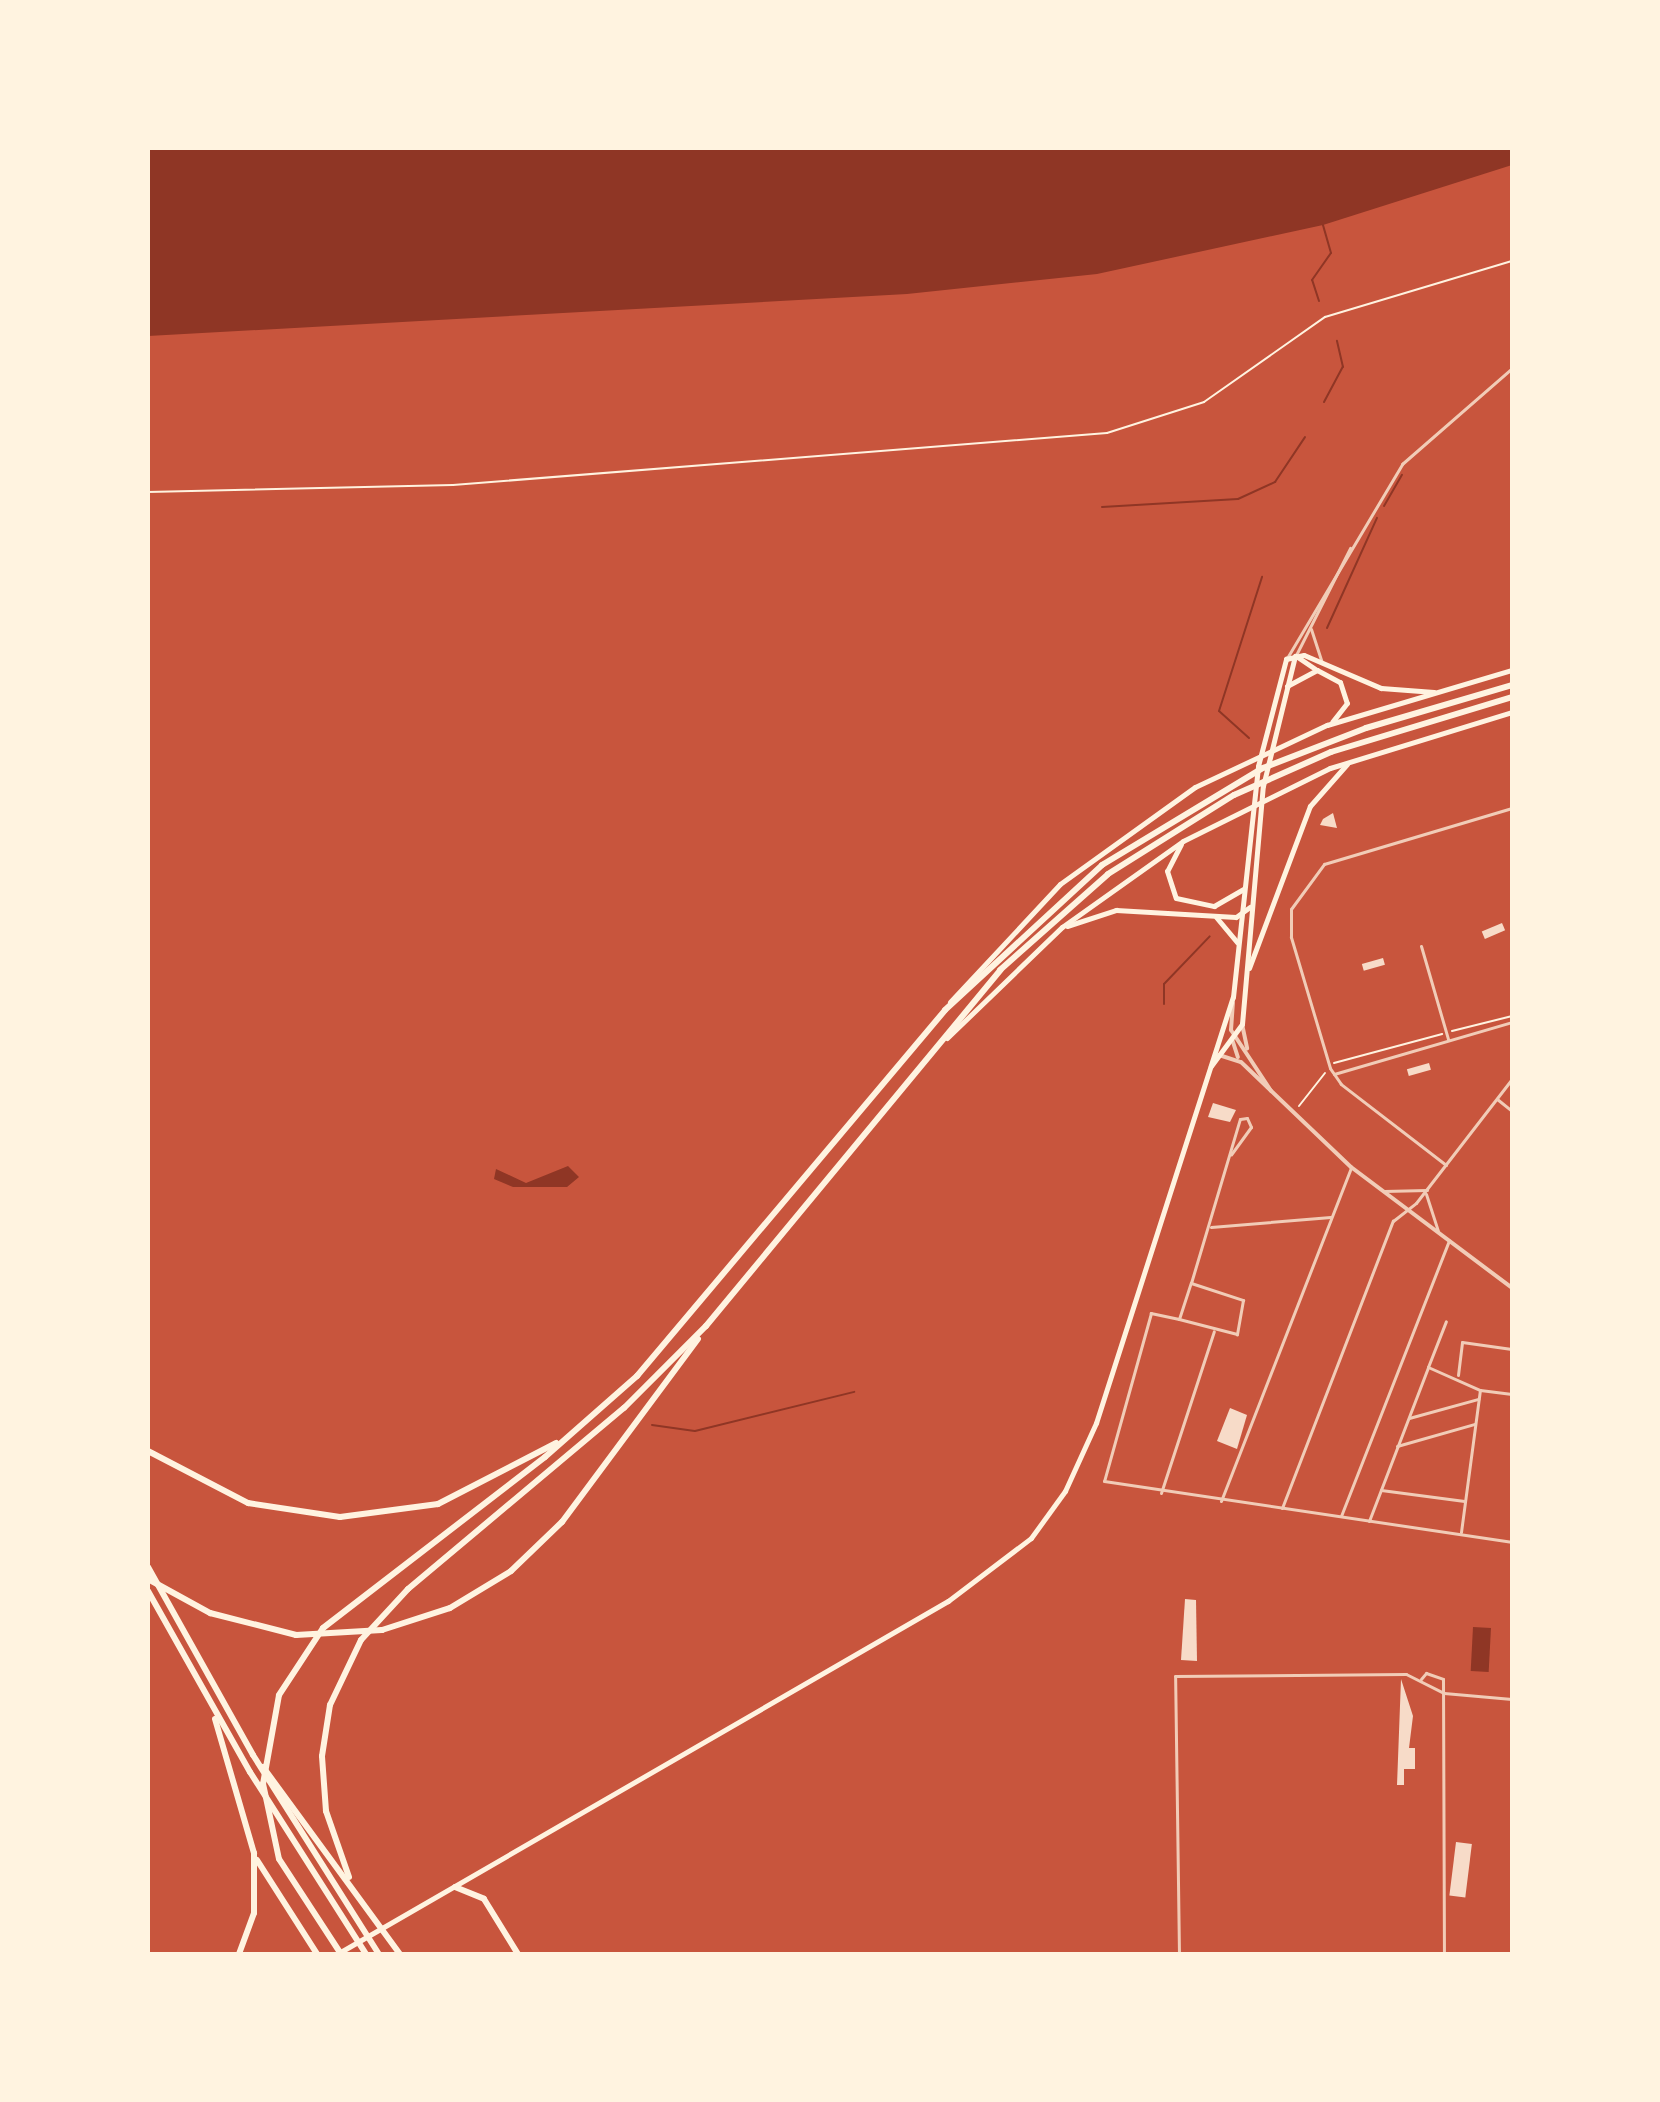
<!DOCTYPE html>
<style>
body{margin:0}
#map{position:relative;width:1660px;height:2102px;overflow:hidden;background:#c8553d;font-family:Rubik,sans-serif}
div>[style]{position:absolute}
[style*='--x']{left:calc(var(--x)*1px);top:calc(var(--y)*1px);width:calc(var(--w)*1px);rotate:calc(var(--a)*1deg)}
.water>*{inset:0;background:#8f3625;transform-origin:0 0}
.stream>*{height:2px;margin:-1px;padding:0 1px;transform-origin:1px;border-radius:1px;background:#8f3625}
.building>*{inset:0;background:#f7dbc8;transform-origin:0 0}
.path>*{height:2px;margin:-1px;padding:0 1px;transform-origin:1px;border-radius:1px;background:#fff3e0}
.minor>*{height:3px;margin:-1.5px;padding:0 1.5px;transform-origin:1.5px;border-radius:1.5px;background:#f1ccb7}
.tertiary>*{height:4px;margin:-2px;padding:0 2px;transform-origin:2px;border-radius:2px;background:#f1ccb7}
.primary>*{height:5px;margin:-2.5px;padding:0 2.5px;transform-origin:2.5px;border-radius:2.5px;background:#fff3e0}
.motorway>*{height:6px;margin:-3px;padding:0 3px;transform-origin:3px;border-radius:3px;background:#fff3e0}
span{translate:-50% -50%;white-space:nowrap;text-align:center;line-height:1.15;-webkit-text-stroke:6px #fff3e0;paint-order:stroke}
.frame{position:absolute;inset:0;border:150px solid #fff3e0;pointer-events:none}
</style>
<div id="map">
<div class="water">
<i style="clip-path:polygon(148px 148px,1512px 148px,1512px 165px,1323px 225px,1097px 274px,907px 294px,148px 336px)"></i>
<i style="clip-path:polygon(568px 1166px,579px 1177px,567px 1187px,513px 1187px,494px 1179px,496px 1169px,526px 1183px)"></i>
<i style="left:1473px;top:1627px;width:18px;height:44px;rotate:3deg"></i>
</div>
<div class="stream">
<i style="--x:1319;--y:301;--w:22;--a:-108"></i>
<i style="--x:1312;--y:280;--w:33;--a:-55"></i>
<i style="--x:1331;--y:253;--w:29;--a:-106"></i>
<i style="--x:1324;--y:402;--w:40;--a:-62"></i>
<i style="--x:1343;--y:367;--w:27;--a:-103"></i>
<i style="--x:1384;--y:506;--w:36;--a:-60"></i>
<i style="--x:1102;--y:507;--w:136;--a:-3.4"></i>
<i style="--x:1238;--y:499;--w:41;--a:-24.7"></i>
<i style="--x:1275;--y:482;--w:54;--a:-56.3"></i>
<i style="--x:1327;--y:628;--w:121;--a:-65.6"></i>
<i style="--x:1249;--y:738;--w:40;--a:-138"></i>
<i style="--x:1219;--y:711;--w:141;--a:-72.2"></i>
<i style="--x:1164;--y:1004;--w:20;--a:-90"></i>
<i style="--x:1164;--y:984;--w:66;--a:-46.2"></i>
<i style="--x:652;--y:1425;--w:43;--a:7.9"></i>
<i style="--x:695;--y:1431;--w:164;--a:-13.8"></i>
</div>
<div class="building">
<i style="clip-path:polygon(1333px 813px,1337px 828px,1320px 825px,1323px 819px)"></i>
<i style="left:1502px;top:923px;width:8px;height:22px;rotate:67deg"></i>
<i style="left:1383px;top:958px;width:7px;height:22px;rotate:74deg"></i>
<i style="left:1429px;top:1063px;width:7px;height:23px;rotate:74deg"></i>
<i style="clip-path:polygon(1213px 1103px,1236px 1110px,1230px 1122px,1208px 1117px)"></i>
<i style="clip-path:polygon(1230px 1408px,1247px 1415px,1237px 1449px,1217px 1441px)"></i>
<i style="clip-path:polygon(1185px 1599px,1196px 1600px,1197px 1661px,1181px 1660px)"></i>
<i style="clip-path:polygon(1401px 1679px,1413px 1716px,1409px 1748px,1415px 1748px,1415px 1769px,1404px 1769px,1404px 1785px,1397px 1785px)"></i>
<i style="left:1456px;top:1842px;width:16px;height:54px;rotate:7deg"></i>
</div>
<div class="path">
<i style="--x:148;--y:492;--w:305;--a:-1.3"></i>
<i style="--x:453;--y:485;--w:656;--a:-4.55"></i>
<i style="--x:1107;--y:433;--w:102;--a:-17.7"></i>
<i style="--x:1204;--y:402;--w:148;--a:-35.1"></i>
<i style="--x:1325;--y:317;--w:195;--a:-16.7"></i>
<i style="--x:1452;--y:1031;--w:62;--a:-14"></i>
<i style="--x:1334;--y:1063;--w:112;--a:-15"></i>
<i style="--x:1299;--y:1106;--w:42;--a:-51.8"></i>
</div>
<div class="minor">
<i style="--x:1311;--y:629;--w:35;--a:72"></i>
<i style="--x:1296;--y:655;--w:120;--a:-63.2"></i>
<i style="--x:1287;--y:658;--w:226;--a:-59.3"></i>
<i style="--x:1402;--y:464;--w:146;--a:-41.1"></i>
<i style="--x:1421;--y:946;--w:97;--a:73.8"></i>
<i style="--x:1334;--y:1074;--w:185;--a:-16.3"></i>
<i style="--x:1497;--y:1099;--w:19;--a:39"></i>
<i style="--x:1446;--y:1165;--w:133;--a:-142.4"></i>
<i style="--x:1341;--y:1084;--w:19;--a:-125"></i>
<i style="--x:1330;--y:1068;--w:137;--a:-106.6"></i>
<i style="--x:1291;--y:937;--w:28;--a:-90"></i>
<i style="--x:1291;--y:909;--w:56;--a:-53.7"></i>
<i style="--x:1324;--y:864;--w:196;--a:-16.6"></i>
<i style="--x:1384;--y:1191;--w:43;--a:-1.3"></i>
<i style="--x:1426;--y:1194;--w:39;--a:72"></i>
<i style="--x:1211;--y:1227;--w:120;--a:-4.8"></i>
<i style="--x:1191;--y:1283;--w:171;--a:-73.4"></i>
<i style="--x:1240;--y:1119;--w:7;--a:-8"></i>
<i style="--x:1247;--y:1118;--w:10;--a:66"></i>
<i style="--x:1251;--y:1127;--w:34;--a:126"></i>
<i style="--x:1191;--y:1283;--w:55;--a:18.1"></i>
<i style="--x:1243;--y:1300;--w:35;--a:100"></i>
<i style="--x:1237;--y:1334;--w:60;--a:-165.5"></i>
<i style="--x:1179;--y:1319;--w:38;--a:-72"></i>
<i style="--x:1179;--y:1319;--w:29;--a:-168"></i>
<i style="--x:1151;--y:1313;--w:174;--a:105.6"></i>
<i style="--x:1104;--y:1481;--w:413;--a:8.5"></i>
<i style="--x:1428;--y:1367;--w:49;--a:-68.6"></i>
<i style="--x:1458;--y:1375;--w:33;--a:-83"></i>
<i style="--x:1462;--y:1342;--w:50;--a:8"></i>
<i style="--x:1409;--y:1418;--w:72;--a:-15.4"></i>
<i style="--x:1397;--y:1446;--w:80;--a:-15.9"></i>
<i style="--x:1381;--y:1490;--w:84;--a:7.5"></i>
<i style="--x:1161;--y:1493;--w:170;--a:-71.9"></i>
<i style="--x:1221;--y:1501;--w:358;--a:-68.7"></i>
<i style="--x:1282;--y:1508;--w:308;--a:-68.9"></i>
<i style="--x:1393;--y:1221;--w:29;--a:-38"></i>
<i style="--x:1416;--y:1203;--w:157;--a:-52.3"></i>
<i style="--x:1341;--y:1516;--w:296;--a:-68.6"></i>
<i style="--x:1369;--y:1521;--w:165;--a:-69"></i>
<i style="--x:1428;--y:1367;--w:57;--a:23.9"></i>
<i style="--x:1480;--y:1390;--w:32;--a:7"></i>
<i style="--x:1461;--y:1532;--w:143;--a:-82.4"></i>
<i style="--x:1421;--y:1679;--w:8;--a:-50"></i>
<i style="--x:1426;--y:1673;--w:18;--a:19"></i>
<i style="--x:1443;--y:1679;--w:275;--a:89.8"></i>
<i style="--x:1179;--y:1954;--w:278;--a:-90.8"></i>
<i style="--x:1175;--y:1676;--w:231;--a:-0.5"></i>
<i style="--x:1406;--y:1674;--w:42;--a:26.6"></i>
<i style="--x:1444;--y:1693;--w:68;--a:5"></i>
</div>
<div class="tertiary">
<i style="--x:1242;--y:1024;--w:25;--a:78"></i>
<i style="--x:1231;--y:1030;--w:73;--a:56.7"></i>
<i style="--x:1231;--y:1030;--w:27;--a:-86"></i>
<i style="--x:1232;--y:1039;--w:19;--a:72"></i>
<i style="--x:1219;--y:1055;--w:23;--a:18"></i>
<i style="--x:1241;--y:1062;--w:152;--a:43.7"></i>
<i style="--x:1351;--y:1167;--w:201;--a:36.9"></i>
</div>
<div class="primary">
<i style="--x:1296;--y:656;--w:25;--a:34"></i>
<i style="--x:1287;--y:686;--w:34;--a:-28"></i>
<i style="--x:1317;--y:670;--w:26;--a:28"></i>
<i style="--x:1340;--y:682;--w:22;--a:72"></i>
<i style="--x:1347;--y:703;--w:24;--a:128"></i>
<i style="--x:1181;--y:844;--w:30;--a:117"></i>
<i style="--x:1167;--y:871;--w:28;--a:72"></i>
<i style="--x:1176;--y:898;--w:39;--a:12"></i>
<i style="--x:1214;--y:906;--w:34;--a:-30"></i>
<i style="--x:1216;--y:917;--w:33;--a:50"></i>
<i style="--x:1067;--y:926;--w:52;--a:-18.1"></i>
<i style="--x:1116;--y:910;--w:120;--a:3.3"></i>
<i style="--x:1236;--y:917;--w:17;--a:-36"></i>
<i style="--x:1249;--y:968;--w:173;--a:-69.4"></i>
<i style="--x:1310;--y:806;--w:56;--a:-48.6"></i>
<i style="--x:950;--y:1002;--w:161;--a:-47"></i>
<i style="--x:1060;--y:884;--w:166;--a:-35.7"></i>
<i style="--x:1195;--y:787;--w:146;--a:-25.2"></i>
<i style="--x:1327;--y:725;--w:193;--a:-16.6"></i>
<i style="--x:947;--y:1038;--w:160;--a:-44"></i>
<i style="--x:1062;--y:927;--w:148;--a:-35.4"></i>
<i style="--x:1183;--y:841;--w:164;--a:-26.4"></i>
<i style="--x:1330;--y:768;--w:190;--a:-17.1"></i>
<i style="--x:1211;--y:1066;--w:52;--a:-53.6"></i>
<i style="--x:1242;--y:1024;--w:239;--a:-85"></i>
<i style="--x:1263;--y:786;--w:134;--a:-76.2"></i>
<i style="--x:337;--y:1954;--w:706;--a:-30.02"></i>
<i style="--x:948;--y:1601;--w:104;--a:-37.2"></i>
<i style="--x:1031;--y:1538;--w:58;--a:-54.1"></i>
<i style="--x:1065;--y:1491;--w:75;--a:-65.5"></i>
<i style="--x:1096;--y:1423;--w:447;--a:-72.2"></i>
<i style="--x:1233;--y:997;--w:232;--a:-83.8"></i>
<i style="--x:1258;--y:766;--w:111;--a:-75.3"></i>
<i style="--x:1286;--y:659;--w:18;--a:-13"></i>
<i style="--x:1304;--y:655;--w:84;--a:23.2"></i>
<i style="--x:1381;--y:688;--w:53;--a:4.3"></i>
</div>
<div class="motorway">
<i style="--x:148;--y:1451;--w:113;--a:27.5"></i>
<i style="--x:248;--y:1503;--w:93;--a:8.7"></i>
<i style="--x:340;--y:1517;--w:99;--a:-7.6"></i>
<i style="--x:438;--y:1504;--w:133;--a:-27.3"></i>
<i style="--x:148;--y:1567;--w:215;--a:60.8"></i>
<i style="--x:253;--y:1755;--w:236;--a:57.7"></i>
<i style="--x:148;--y:1579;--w:71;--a:28.7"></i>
<i style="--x:210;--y:1613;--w:89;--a:14.3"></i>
<i style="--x:296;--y:1635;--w:86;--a:-3.3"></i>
<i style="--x:382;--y:1630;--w:71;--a:-17.9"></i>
<i style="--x:450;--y:1608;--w:71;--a:-31.2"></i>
<i style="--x:511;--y:1571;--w:71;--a:-43.9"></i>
<i style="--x:562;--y:1522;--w:228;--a:-53.4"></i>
<i style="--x:148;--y:1591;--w:208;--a:60.6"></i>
<i style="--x:250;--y:1772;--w:216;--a:57.5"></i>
<i style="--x:215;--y:1719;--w:140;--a:73.8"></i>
<i style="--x:254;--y:1853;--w:60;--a:90"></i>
<i style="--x:254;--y:1913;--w:44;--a:110.1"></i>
<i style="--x:263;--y:1767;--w:232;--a:53.8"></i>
<i style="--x:257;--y:1860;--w:112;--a:57.4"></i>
<i style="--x:349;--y:1877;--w:70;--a:-109.2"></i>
<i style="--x:326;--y:1811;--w:55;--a:-94.2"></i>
<i style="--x:322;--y:1756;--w:52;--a:-81.1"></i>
<i style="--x:330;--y:1705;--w:72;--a:-64.5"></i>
<i style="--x:361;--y:1640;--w:69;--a:-47.3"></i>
<i style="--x:408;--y:1589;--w:282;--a:-40"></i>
<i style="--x:624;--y:1408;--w:116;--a:-45"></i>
<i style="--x:706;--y:1326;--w:462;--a:-50.4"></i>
<i style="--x:1000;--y:970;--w:144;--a:-41.6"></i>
<i style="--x:1108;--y:874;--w:149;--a:-32.1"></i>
<i style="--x:1234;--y:795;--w:106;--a:-23.9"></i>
<i style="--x:1331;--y:752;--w:189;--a:-16.9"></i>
<i style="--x:455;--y:1887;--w:31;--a:22"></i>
<i style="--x:484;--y:1899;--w:65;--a:58.3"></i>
<i style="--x:341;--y:1954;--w:113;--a:-123.1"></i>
<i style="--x:279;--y:1859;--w:77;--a:-102"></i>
<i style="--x:263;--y:1784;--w:90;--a:-79.8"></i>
<i style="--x:279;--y:1695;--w:80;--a:-56.7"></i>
<i style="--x:323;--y:1628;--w:280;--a:-37.6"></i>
<i style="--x:545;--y:1457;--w:123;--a:-41.4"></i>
<i style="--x:637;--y:1376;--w:478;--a:-49.9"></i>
<i style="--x:945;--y:1010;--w:214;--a:-42.7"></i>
<i style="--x:1102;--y:865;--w:188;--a:-31.1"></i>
<i style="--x:1263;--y:768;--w:110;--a:-21.2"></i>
<i style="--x:1366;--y:728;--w:152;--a:-16.4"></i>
</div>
<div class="frame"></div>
</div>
